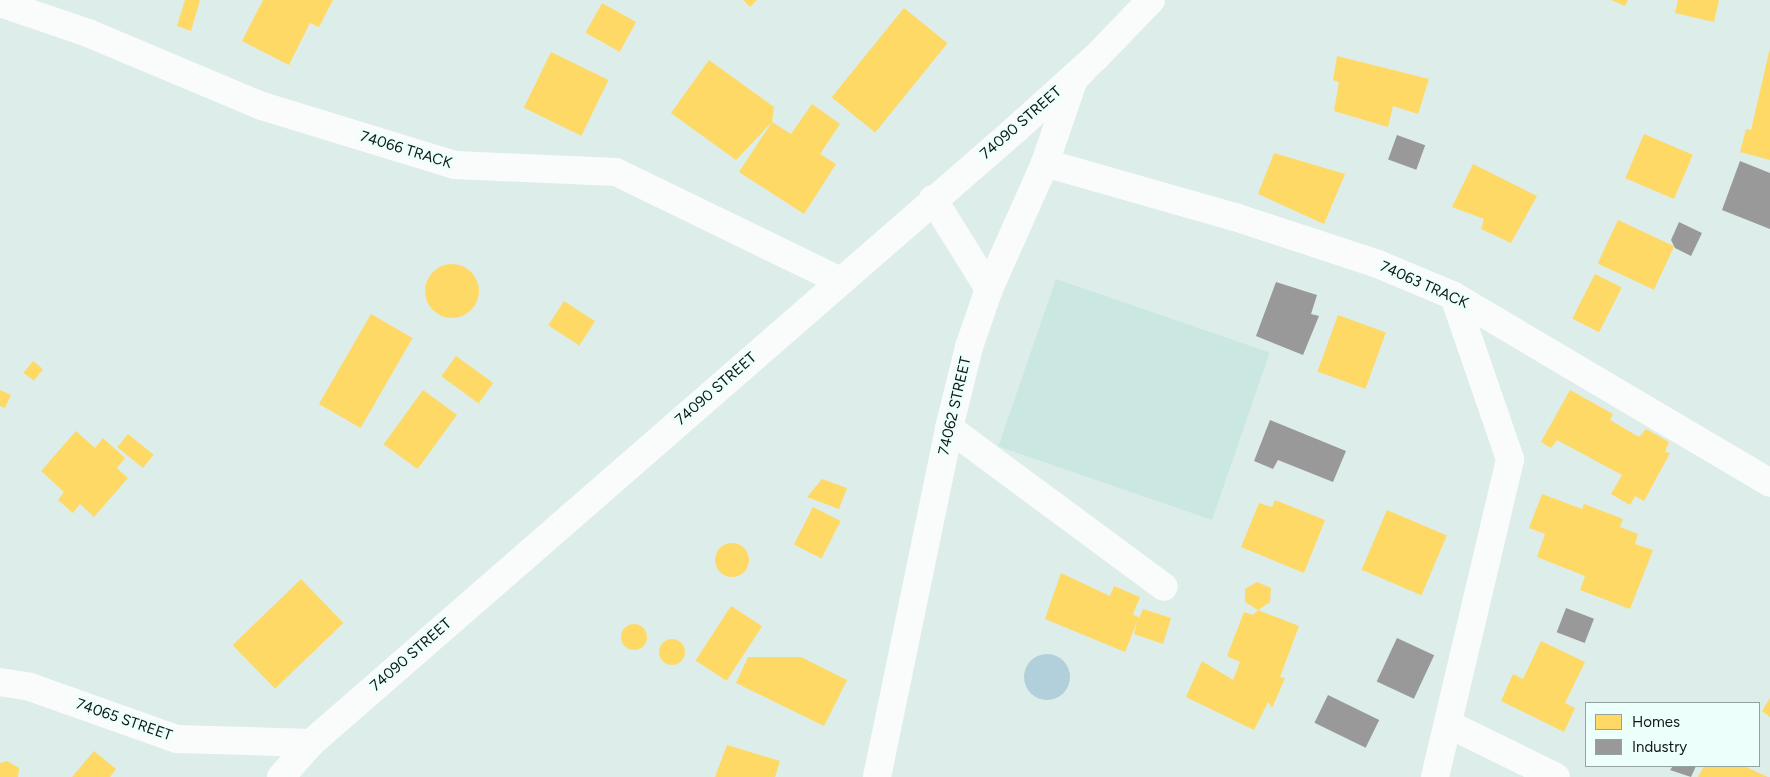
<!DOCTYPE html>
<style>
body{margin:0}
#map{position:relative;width:1770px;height:777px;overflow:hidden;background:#ddedea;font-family:Figtree,sans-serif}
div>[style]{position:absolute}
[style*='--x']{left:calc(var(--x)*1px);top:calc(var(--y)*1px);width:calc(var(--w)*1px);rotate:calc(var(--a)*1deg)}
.built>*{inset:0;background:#cbe7e2;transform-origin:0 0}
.water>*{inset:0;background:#b1d0db}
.round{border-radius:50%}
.homes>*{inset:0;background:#ffd966;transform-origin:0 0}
.industry>*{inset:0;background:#999;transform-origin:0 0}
.minor>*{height:28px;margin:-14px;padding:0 14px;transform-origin:14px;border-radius:14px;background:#fafcfc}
.tertiary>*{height:28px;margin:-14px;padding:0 14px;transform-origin:14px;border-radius:14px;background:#fafcfc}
span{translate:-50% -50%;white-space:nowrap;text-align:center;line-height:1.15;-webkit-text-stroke:5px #edfffb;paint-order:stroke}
.street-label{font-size:15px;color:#0e1816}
.legend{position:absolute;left:1585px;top:702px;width:175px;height:65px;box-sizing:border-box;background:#edfffb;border:1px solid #94a39f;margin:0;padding:6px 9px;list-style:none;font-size:15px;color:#0e1816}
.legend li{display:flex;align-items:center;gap:10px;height:25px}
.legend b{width:25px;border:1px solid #94a39f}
</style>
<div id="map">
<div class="built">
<i style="left:1056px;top:279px;width:226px;height:177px;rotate:19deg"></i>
</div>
<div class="water">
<i class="round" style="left:1024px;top:654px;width:46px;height:46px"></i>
</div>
<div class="homes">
<i style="clip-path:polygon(185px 0,200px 0,191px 31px,177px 26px)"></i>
<i style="clip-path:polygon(263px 0,333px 0,319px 27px,310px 23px,289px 65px,242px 41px)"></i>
<i style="clip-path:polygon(743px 0,757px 0,750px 7px)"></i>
<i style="clip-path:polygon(1611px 0,1628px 0,1625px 6px)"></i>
<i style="clip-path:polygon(1678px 0,1719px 0,1714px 22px,1675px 13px)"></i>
<i style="left:602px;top:3px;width:39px;height:34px;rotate:29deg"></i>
<i style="left:904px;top:8px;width:56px;height:115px;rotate:39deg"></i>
<i style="clip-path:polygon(1770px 48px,1770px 160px,1740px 152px,1746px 129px,1751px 130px)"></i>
<i style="left:551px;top:52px;width:64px;height:62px;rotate:26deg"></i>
<i style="clip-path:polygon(1337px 56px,1429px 79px,1418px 114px,1393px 106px,1388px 127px,1334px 111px,1339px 82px,1333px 80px)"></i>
<i style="clip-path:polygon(709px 60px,774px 107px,772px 122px,791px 134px,812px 104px,840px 124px,820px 154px,836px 164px,804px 214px,739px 172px,772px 122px,736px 160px,671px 113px)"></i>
<i style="left:1644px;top:134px;width:53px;height:48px;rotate:23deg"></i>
<i style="clip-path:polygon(1274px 153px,1345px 174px,1324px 224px,1258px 194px)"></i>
<i style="clip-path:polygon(1473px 164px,1537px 196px,1511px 243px,1481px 229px,1484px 219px,1452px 207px)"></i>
<i style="left:1618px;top:220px;width:62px;height:48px;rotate:25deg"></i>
<i class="round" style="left:425px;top:264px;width:54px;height:54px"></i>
<i style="left:1595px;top:274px;width:30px;height:50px;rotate:27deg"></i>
<i style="left:564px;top:301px;width:37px;height:29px;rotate:33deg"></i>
<i style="left:371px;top:314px;width:48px;height:104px;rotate:30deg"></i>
<i style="left:1338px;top:315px;width:51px;height:60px;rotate:20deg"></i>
<i style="left:456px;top:356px;width:46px;height:25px;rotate:36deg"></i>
<i style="left:33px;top:361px;width:13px;height:15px;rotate:39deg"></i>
<i style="clip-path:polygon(0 390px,11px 395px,5px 408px,0 406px)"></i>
<i style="left:423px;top:390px;width:42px;height:67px;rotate:36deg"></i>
<i style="clip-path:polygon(1570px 390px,1613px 414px,1610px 420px,1639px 437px,1646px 429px,1669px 442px,1665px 452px,1670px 453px,1644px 501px,1635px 496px,1630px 505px,1611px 494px,1622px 475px,1557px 440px,1551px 448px,1541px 442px)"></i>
<i style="clip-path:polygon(76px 431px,95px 448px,103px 438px,125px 458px,117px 468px,128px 478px,94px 517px,80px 504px,73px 513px,58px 500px,64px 492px,41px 471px)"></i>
<i style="left:128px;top:434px;width:33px;height:17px;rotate:39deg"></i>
<i style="clip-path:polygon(822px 479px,847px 488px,839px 509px,807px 497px)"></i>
<i style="clip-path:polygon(1542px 494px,1582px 509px,1584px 504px,1623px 519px,1620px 527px,1638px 534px,1635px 544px,1653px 550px,1630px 609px,1580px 590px,1585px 576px,1537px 557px,1545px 534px,1529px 528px)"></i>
<i style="clip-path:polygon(1275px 500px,1325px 520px,1304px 573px,1241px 547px,1259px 503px,1272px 507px)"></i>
<i style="left:813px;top:507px;width:31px;height:42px;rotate:27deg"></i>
<i style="left:1387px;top:510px;width:65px;height:65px;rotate:23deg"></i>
<i class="round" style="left:715px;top:543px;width:34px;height:34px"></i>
<i style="clip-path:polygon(1061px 573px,1110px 596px,1114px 586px,1140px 597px,1133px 614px,1139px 618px,1143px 609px,1171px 618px,1163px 644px,1134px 634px,1137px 622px,1125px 652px,1045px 619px)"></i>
<i style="left:301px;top:579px;width:61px;height:95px;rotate:46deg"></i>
<i style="clip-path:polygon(1257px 582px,1271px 588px,1270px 602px,1258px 610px,1245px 602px,1245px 589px)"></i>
<i style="left:731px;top:606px;width:37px;height:65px;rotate:33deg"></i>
<i style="clip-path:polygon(1258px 610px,1299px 626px,1280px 677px,1285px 678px,1272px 708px,1268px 702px,1254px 730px,1186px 697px,1202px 661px,1233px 680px,1240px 662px,1227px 656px,1244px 612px,1253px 615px)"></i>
<i class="round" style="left:621px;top:624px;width:26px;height:26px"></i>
<i class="round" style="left:659px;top:639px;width:26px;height:26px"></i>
<i style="clip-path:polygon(1541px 641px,1585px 662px,1565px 703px,1575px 708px,1564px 732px,1501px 701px,1513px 674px,1523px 679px)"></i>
<i style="clip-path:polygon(748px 657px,801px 657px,847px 680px,824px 726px,736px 683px)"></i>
<i style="clip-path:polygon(1770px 698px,1770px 717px,1762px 711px)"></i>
<i style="clip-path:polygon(727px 745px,780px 761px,775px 777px,715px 777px)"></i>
<i style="clip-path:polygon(94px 751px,116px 769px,110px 777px,72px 777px)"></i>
<i style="clip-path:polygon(7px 761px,19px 768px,18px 777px,0 777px,0 763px)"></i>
<i style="clip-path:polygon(1704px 766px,1744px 766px,1768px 777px,1698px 777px)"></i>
</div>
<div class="industry">
<i style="left:1397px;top:135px;width:30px;height:26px;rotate:20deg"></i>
<i style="clip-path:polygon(1740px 161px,1770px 173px,1770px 229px,1722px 210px)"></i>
<i style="clip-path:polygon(1679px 222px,1702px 233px,1691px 256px,1675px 248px,1671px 240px)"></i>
<i style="clip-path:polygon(1276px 282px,1317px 295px,1311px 314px,1319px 316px,1303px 355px,1256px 336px)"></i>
<i style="clip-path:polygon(1270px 420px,1346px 451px,1333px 482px,1278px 460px,1273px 469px,1254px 461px)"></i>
<i style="left:1566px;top:608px;width:30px;height:26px;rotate:21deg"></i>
<i style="left:1397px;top:638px;width:41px;height:48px;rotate:25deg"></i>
<i style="left:1328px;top:695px;width:57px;height:31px;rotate:26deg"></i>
<i style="clip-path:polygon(1673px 766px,1696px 766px,1691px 777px,1670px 770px)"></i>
</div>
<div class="minor">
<i style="--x:0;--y:3;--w:93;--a:18.8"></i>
<i style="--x:88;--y:33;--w:189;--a:22.8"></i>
<i style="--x:262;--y:106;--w:202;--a:17"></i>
<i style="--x:455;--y:165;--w:161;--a:2.5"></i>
<i style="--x:616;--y:172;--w:249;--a:25.9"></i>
<i style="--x:1045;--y:163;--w:198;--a:15.9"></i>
<i style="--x:1235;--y:217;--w:151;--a:18.2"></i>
<i style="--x:1378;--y:264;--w:82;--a:22.8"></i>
<i style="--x:1454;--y:296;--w:367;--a:30.6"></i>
<i style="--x:933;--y:199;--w:106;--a:58.1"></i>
<i style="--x:949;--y:428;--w:267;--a:36.5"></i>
<i style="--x:0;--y:682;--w:30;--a:9"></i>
<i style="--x:30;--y:687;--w:156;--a:19.5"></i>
<i style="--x:177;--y:739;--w:134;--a:1.7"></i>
<i style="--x:1448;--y:724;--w:120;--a:26.1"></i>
<i style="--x:877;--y:777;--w:356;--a:-78.3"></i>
<i style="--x:949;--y:428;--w:83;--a:-76.1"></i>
<i style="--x:969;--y:347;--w:61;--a:-71"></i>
<i style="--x:989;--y:289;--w:138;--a:-66"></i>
<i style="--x:1045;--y:163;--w:89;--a:-71"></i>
<i style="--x:1074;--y:79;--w:13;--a:-45"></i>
<i style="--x:1435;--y:777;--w:327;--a:-76.7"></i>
<i style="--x:1510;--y:459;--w:172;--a:-109"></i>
</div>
<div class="tertiary">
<i style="--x:281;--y:777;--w:45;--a:-48.6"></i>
<i style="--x:311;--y:743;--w:935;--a:-41.05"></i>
<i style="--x:1016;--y:129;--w:108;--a:-42"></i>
<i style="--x:1096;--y:57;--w:79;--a:-46"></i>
</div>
<div class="street-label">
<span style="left:1021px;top:123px;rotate:-41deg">74090 STREET</span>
<span style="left:406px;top:150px;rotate:17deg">74066 TRACK</span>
<span style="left:1424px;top:285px;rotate:24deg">74063 TRACK</span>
<span style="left:716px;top:389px;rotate:-41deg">74090 STREET</span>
<span style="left:955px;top:406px;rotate:-77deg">74062 STREET</span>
<span style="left:411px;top:655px;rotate:-41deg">74090 STREET</span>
<span style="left:124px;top:720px;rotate:19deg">74065 STREET</span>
</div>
<ul class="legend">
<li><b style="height:14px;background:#ffd966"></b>Homes</li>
<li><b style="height:14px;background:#999"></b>Industry</li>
</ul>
</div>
